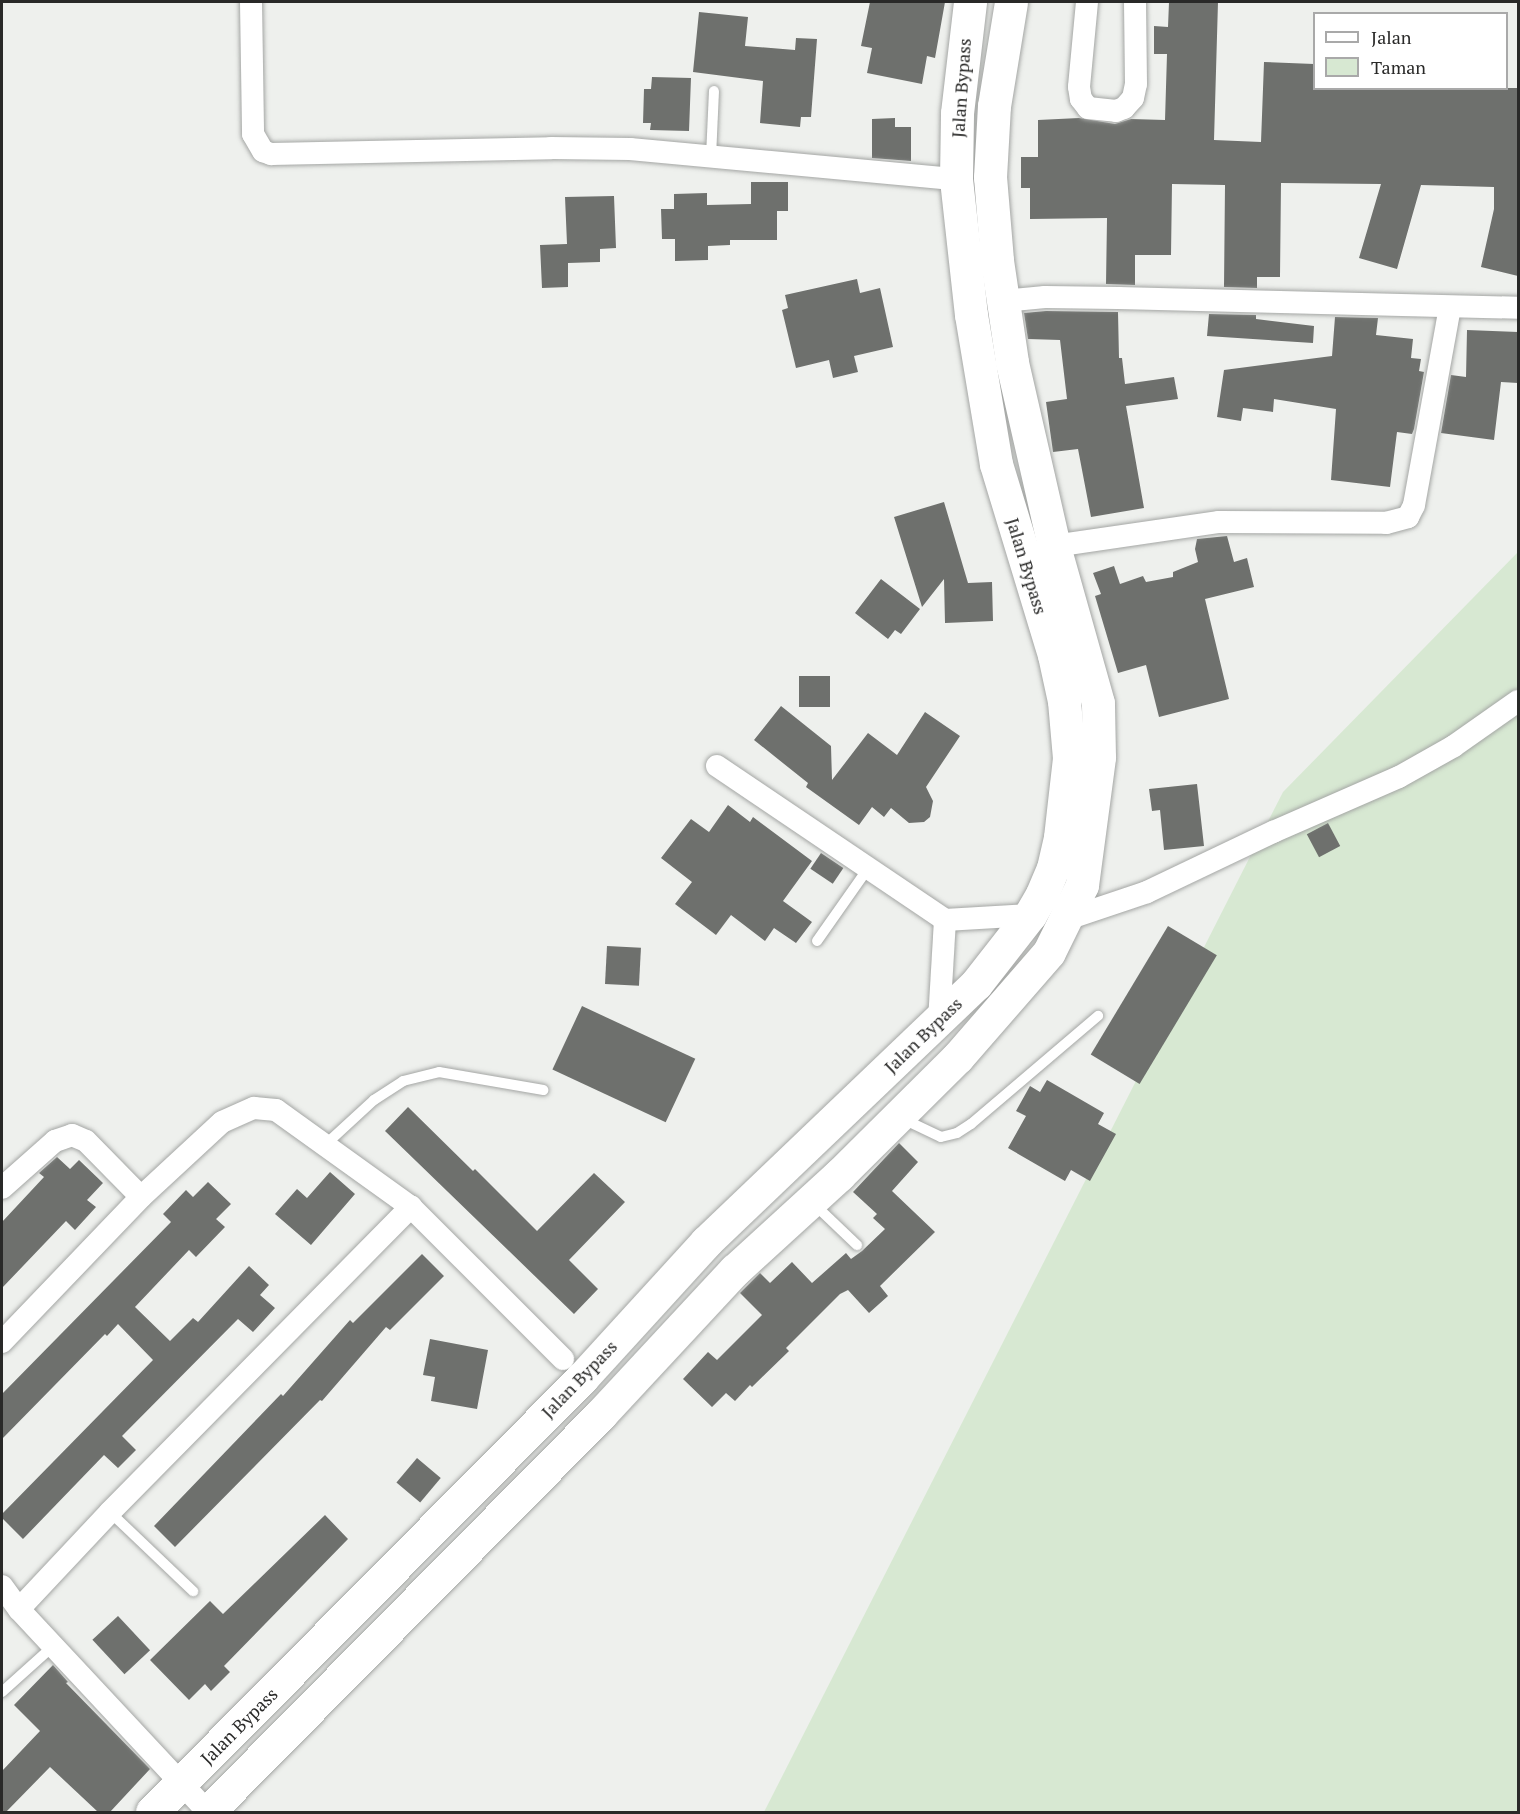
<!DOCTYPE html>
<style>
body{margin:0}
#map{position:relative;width:1520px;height:1814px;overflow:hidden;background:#eef0ed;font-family:"PT Serif",serif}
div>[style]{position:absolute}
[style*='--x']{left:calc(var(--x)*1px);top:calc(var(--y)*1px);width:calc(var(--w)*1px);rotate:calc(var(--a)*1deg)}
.green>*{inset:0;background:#d7e8d2}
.building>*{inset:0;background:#6e706d;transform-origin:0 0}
.roads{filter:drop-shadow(0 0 2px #a4a6a4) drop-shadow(0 0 2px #a4a6a4)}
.lane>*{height:10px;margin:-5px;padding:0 5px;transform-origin:5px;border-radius:5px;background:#fff}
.street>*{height:22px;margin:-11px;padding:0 11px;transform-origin:11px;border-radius:11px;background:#fff}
.highway>*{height:33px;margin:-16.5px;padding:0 16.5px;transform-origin:16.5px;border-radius:16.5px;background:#fff}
span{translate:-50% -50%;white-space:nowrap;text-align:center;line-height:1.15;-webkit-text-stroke:6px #fff;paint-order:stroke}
.street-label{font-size:18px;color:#292928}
.frame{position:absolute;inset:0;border:3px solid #292928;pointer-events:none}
.legend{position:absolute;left:1313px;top:12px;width:195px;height:78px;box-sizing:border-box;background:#fff;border:2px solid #a9a9a9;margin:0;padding:8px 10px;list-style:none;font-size:18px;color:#292928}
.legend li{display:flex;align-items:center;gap:12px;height:30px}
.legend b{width:30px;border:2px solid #a9a9a9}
</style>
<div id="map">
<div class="green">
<i style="clip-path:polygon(1518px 552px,1518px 1812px,764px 1812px,1283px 792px)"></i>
</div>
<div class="building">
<i style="clip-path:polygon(870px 2px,945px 2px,935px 58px,927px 56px,922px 84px,867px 73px,872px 48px,861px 46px)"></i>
<i style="clip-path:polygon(1169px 2px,1218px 2px,1214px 140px,1261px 142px,1264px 62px,1314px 64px,1314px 88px,1518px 88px,1518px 276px,1481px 267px,1494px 209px,1494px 187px,1421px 185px,1397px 269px,1359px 258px,1381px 184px,1281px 183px,1280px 277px,1257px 277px,1257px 288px,1224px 287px,1225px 185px,1172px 184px,1171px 255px,1135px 255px,1135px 285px,1106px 284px,1107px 218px,1030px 219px,1030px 188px,1021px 188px,1021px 157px,1038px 157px,1038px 120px,1079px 118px,1115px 124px,1131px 119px,1165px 120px,1167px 54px,1154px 54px,1154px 26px,1168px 27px)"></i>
<i style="clip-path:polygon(699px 12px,748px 17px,745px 46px,795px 50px,796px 38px,817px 39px,811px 117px,801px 117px,800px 127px,760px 123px,763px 81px,693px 72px)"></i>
<i style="clip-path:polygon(652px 77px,691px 78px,689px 131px,650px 130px,651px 123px,643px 123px,644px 89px,651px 89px)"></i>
<i style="clip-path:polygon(895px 118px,895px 127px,911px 127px,911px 161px,872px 158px,872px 119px)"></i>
<i style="clip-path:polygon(751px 182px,788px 182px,788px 211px,777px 211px,777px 240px,730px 240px,730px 245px,708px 246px,708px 260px,675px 261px,675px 239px,662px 239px,661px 209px,674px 209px,674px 194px,707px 193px,707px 205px,751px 204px)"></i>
<i style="clip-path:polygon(614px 196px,616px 248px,600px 249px,600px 262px,568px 263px,568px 287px,542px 288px,540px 245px,567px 244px,565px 197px)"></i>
<i style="clip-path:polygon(857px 279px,860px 293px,880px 288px,893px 347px,854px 356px,858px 372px,833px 378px,829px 360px,796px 368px,782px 310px,788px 308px,785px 295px)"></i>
<i style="clip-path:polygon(1046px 311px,1118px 312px,1119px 358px,1122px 358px,1125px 384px,1174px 377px,1178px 399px,1126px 406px,1144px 508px,1091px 517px,1078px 449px,1053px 452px,1046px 402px,1067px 399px,1060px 340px,1028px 339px,1024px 313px)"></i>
<i style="clip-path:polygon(1209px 314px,1256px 315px,1256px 319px,1314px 326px,1313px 343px,1207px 336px)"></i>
<i style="clip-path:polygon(1335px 317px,1378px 318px,1376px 335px,1413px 339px,1411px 358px,1421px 359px,1419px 371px,1424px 372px,1414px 429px,1412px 434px,1397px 432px,1390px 487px,1331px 480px,1336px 409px,1274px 399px,1273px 412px,1243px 408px,1241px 421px,1217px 417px,1224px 370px,1332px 356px)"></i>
<i style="clip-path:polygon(1467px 330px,1518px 332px,1518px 383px,1501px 382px,1494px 440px,1441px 433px,1451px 375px,1466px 377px)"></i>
<i style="clip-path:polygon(944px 502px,968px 583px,992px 582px,993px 621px,945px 623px,944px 579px,922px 607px,894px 517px)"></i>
<i style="clip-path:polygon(1227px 536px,1234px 562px,1247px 558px,1254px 587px,1205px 599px,1229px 699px,1159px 717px,1146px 665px,1118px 673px,1095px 596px,1101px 594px,1093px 573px,1114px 566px,1120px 584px,1143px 576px,1146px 582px,1173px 577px,1173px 572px,1198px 562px,1195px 549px,1197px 539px)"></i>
<i style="clip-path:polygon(881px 579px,920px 609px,901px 634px,895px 630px,888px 639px,855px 613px)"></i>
<i style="left:799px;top:676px;width:31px;height:31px"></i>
<i style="clip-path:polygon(781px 706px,831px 746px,832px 780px,868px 733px,897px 755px,925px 712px,960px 736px,926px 787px,933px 801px,930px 817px,924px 822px,909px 823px,891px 808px,884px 817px,872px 807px,859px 825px,806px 787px,808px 783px,754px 740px)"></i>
<i style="clip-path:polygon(1197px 784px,1204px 846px,1164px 850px,1160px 810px,1152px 811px,1149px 789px)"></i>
<i style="clip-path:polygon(728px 805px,750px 822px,753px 817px,812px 861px,783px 901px,812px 922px,796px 943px,774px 928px,765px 941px,731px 915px,716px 935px,675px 904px,692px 882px,661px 858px,691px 819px,709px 832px)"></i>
<i style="left:1328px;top:823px;width:26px;height:24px;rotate:62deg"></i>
<i style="left:821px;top:853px;width:27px;height:19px;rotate:34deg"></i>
<i style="left:1168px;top:926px;width:57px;height:150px;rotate:31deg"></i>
<i style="left:607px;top:946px;width:34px;height:38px;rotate:3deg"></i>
<i style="left:582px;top:1006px;width:125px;height:70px;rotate:25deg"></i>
<i style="clip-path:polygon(1047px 1080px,1104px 1113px,1098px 1124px,1116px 1134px,1090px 1181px,1071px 1170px,1065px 1181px,1008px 1148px,1026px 1116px,1016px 1111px,1030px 1086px,1040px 1092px)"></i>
<i style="clip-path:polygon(408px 1107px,473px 1171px,475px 1169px,537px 1231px,594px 1173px,625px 1202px,569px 1260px,598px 1289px,574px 1314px,385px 1131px)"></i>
<i style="clip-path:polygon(899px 1143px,918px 1162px,892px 1191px,935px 1232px,880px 1286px,888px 1296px,869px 1313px,848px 1290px,840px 1294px,786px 1348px,789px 1351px,752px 1387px,750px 1385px,735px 1401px,726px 1393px,712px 1407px,683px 1379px,708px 1352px,717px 1360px,762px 1315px,740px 1293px,760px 1273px,770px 1283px,792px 1262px,812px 1283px,846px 1253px,851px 1259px,862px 1251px,885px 1229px,873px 1218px,877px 1214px,853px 1192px)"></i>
<i style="clip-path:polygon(57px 1157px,70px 1169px,79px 1160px,103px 1183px,87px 1200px,96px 1207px,75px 1230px,66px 1221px,2px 1288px,2px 1222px,44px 1177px,39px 1173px)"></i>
<i style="clip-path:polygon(330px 1172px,355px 1194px,311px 1245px,275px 1214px,297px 1189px,307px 1198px)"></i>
<i style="clip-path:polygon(208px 1182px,231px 1204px,216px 1219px,225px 1227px,196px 1257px,189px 1250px,135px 1307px,170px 1341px,193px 1318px,198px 1322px,249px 1266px,269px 1285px,260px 1295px,275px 1308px,253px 1332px,238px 1319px,122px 1436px,136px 1450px,118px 1468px,104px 1455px,23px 1539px,2px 1518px,2px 1514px,153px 1360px,118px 1324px,107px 1336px,105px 1334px,2px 1439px,2px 1394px,171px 1222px,163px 1214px,186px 1190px,193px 1197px)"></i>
<i style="clip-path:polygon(422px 1254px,444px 1276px,390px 1330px,386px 1327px,322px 1401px,320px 1400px,175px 1547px,154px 1526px,281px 1394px,283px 1396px,350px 1320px,353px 1323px)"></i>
<i style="clip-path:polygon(430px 1339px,488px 1350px,477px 1409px,431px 1401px,435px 1377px,423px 1375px)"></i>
<i style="left:417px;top:1458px;width:31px;height:32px;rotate:40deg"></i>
<i style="clip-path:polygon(325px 1515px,348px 1539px,224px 1666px,230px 1672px,211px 1691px,205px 1684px,189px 1700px,150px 1660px,210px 1601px,223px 1614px)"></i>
<i style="left:118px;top:1616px;width:47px;height:35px;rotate:47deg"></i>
<i style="clip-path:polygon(53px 1665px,68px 1682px,66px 1683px,150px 1769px,110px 1812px,98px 1812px,50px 1767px,6px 1812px,2px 1812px,2px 1771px,40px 1731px,14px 1705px)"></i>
</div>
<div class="roads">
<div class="lane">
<i style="--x:711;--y:157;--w:66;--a:-87.4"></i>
<i style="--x:817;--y:941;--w:90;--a:-54.9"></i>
<i style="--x:901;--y:1118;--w:44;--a:25.4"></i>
<i style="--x:941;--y:1137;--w:16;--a:-14"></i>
<i style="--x:957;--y:1133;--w:17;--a:-33"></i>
<i style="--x:971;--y:1124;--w:167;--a:-40.4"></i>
<i style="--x:325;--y:1145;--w:67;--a:-42.6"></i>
<i style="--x:374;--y:1100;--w:35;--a:-33"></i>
<i style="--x:403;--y:1081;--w:37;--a:-14"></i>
<i style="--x:439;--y:1072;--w:106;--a:9.8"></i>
<i style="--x:813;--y:1203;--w:61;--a:43.7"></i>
<i style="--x:110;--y:1512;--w:115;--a:43.6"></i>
<i style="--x:2;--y:1692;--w:67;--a:-42"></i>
</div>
<div class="street">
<i style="--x:251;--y:2;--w:132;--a:89.1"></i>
<i style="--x:253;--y:134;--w:20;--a:60"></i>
<i style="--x:263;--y:151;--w:9;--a:21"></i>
<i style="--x:271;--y:154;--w:280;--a:-1.2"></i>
<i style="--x:551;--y:148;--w:79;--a:0.7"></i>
<i style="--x:630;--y:149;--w:327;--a:5.3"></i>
<i style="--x:1087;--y:2;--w:85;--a:95.4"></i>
<i style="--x:1079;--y:87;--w:12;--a:81"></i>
<i style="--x:1081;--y:99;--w:11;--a:52"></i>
<i style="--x:1088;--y:108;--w:28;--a:6"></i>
<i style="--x:1116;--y:111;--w:9;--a:-21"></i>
<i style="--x:1124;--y:108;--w:13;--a:-48"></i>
<i style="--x:1133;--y:98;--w:14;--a:-78"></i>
<i style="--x:1136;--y:84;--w:82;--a:-90.7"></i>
<i style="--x:1003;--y:301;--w:42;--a:-5.4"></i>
<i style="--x:1045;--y:297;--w:73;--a:0.8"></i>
<i style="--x:1118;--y:298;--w:400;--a:1.4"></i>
<i style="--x:1054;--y:546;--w:167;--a:-8.3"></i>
<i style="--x:1219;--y:522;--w:167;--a:0.3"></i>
<i style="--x:1386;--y:523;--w:23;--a:-15"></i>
<i style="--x:1408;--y:517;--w:13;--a:-63"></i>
<i style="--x:1414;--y:505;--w:201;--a:-79.7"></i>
<i style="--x:717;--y:766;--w:275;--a:34"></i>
<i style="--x:945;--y:920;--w:85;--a:-3.4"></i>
<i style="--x:1067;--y:919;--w:84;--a:-18.6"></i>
<i style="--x:1147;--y:892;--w:140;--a:-25.5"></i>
<i style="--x:1273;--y:832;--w:137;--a:-23.6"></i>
<i style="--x:1399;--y:777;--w:63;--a:-29.4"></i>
<i style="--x:1454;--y:746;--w:78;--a:-35.1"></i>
<i style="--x:939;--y:1021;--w:101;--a:-86.6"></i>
<i style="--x:2;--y:1188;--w:71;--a:-41.6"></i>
<i style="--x:55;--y:1141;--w:18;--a:-19"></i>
<i style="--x:72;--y:1135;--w:15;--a:23"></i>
<i style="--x:86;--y:1141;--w:78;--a:45.5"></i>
<i style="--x:2;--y:1342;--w:201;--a:-46.2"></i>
<i style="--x:141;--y:1197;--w:110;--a:-42.8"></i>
<i style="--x:222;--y:1122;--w:35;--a:-24"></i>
<i style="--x:254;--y:1108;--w:22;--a:5"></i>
<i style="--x:276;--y:1110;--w:166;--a:35.7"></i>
<i style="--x:2;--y:1586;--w:29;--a:54"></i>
<i style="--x:208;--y:1812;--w:277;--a:-133"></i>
<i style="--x:19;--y:1609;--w:133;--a:-46.8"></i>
<i style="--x:110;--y:1512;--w:429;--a:-45.4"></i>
<i style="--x:411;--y:1207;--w:215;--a:45"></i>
</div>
<div class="highway">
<i style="--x:152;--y:1812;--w:611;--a:-45.27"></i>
<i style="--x:582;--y:1378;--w:184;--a:-47.6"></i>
<i style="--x:706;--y:1242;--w:373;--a:-43.7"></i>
<i style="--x:976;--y:984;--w:88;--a:-52"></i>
<i style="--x:1030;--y:915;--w:24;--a:-60"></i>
<i style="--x:1042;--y:894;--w:28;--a:-67"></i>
<i style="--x:1053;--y:868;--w:32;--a:-77"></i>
<i style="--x:1060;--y:837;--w:80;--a:-83.5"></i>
<i style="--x:1069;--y:758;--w:57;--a:-95"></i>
<i style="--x:1064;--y:701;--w:47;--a:-102.3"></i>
<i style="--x:1054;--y:655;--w:200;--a:-106.9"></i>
<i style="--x:996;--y:464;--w:151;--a:-99.5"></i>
<i style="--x:971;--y:315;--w:137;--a:-96.3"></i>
<i style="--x:956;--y:179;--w:66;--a:-89.1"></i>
<i style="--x:957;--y:113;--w:112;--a:-83.3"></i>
<i style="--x:208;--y:1812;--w:559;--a:-45.36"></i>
<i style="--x:601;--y:1414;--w:197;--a:-47.1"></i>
<i style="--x:735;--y:1270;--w:141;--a:-42.4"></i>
<i style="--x:839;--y:1175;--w:166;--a:-44.8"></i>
<i style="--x:957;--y:1058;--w:140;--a:-49"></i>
<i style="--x:1049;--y:952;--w:75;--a:-63.8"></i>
<i style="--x:1082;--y:885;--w:129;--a:-82.4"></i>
<i style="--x:1099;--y:757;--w:54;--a:-91.1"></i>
<i style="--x:1098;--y:703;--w:163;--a:-105.7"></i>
<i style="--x:1054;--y:546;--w:189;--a:-102.9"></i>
<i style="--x:1012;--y:362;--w:103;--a:-98.4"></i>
<i style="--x:997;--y:260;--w:83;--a:-94.8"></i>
<i style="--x:990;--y:177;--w:71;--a:-86.8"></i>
<i style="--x:994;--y:106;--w:105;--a:-80.7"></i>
</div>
</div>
<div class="street-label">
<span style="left:961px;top:88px;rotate:-86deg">Jalan Bypass</span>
<span style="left:1027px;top:566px;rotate:73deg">Jalan Bypass</span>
<span style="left:923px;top:1035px;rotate:-44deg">Jalan Bypass</span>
<span style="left:579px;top:1379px;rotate:-46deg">Jalan Bypass</span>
<span style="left:239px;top:1726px;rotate:-45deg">Jalan Bypass</span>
</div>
<div class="frame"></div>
<ul class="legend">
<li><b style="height:8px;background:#fff"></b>Jalan</li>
<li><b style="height:16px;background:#d7e8d2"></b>Taman</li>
</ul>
</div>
